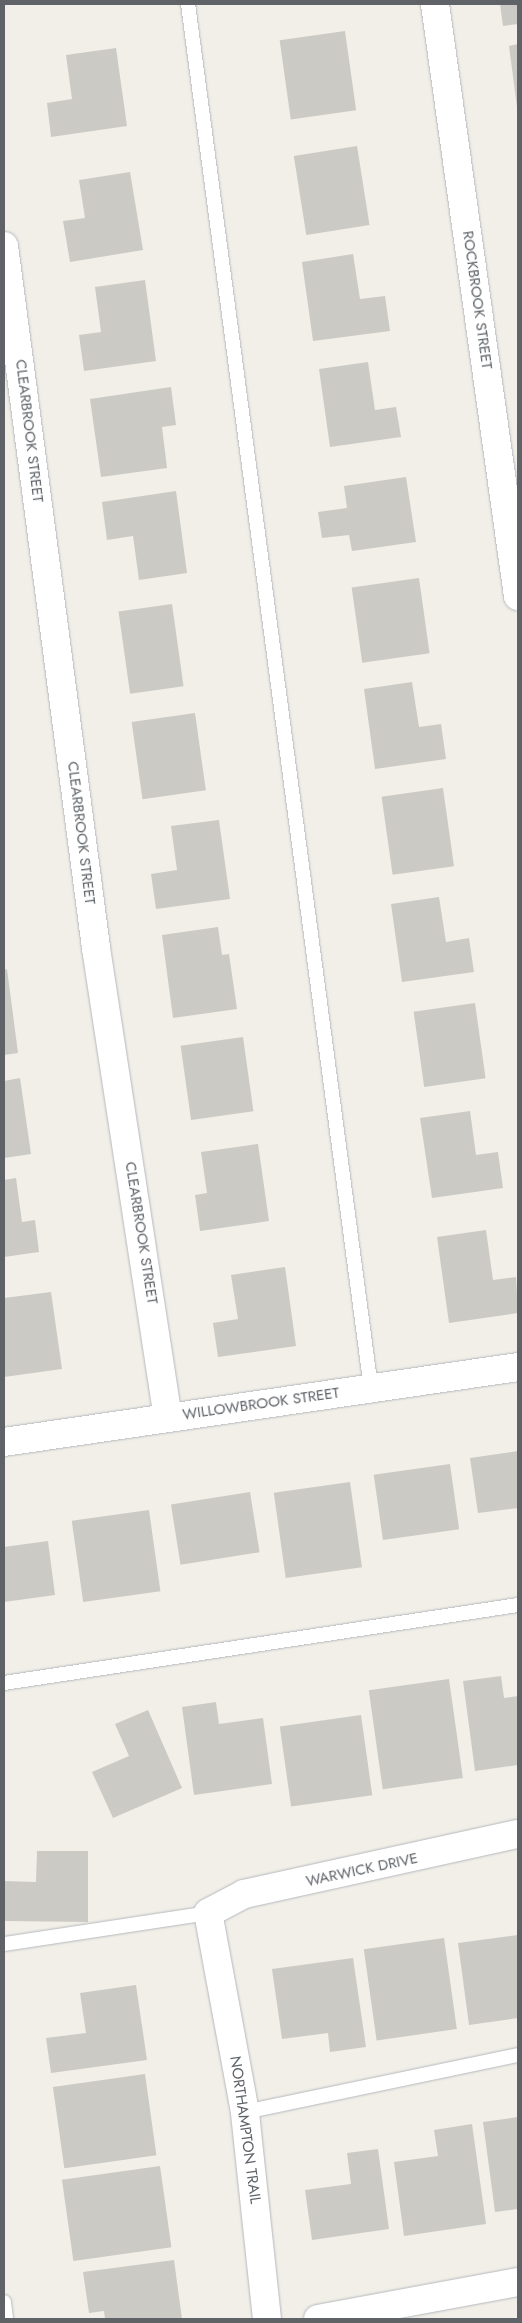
<!DOCTYPE html>
<style>
body{margin:0}
#map{position:relative;width:522px;height:2323px;overflow:hidden;background:#f1efe8;font-family:Jost,sans-serif}
div>[style]{position:absolute}
[style*='--x']{left:calc(var(--x)*1px);top:calc(var(--y)*1px);width:calc(var(--w)*1px);rotate:calc(var(--a)*1deg)}
.building>*{inset:0;background:#cccac5;transform-origin:0 0}
.roads{filter:drop-shadow(0 0 1px #b5b8bc) drop-shadow(0 0 1px #b5b8bc)}
.service>*{height:14px;margin:-7px;padding:0 7px;transform-origin:7px;border-radius:7px;background:#fff}
.minor>*{height:28px;margin:-14px;padding:0 14px;transform-origin:14px;border-radius:14px;background:#fff}
span{translate:-50% -50%;white-space:nowrap;text-align:center;line-height:1.15;-webkit-text-stroke:4.5px #fff;paint-order:stroke}
.street-label{font-size:15px;color:#5f6368}
.frame{position:absolute;inset:0;border:5px solid #5f6368;pointer-events:none}
</style>
<div id="map">
<div class="building">
<i style="clip-path:polygon(500px 4px,518px 4px,518px 24px,503px 26px)"></i>
<i style="left:345px;top:31px;width:80px;height:66px;rotate:82deg"></i>
<i style="clip-path:polygon(518px 44px,518px 107px,517px 107px,509px 46px)"></i>
<i style="clip-path:polygon(116px 48px,127px 126px,51px 137px,47px 103px,72px 99px,66px 55px)"></i>
<i style="left:357px;top:146px;width:80px;height:64px;rotate:81deg"></i>
<i style="clip-path:polygon(130px 172px,143px 250px,70px 262px,63px 221px,85px 218px,79px 180px)"></i>
<i style="clip-path:polygon(353px 254px,360px 299px,385px 296px,390px 331px,313px 341px,302px 262px)"></i>
<i style="clip-path:polygon(145px 280px,156px 361px,84px 371px,79px 335px,101px 332px,95px 287px)"></i>
<i style="clip-path:polygon(368px 362px,375px 410px,396px 407px,401px 437px,330px 447px,319px 369px)"></i>
<i style="clip-path:polygon(171px 387px,176px 425px,162px 427px,167px 468px,101px 477px,90px 399px)"></i>
<i style="clip-path:polygon(406px 477px,416px 542px,352px 551px,349px 535px,322px 538px,318px 512px,347px 508px,344px 486px)"></i>
<i style="clip-path:polygon(176px 491px,187px 573px,139px 580px,133px 536px,107px 540px,102px 502px)"></i>
<i style="left:419px;top:578px;width:76px;height:68px;rotate:82deg"></i>
<i style="left:172px;top:604px;width:83px;height:54px;rotate:82deg"></i>
<i style="clip-path:polygon(412px 682px,419px 727px,441px 724px,446px 759px,375px 769px,364px 689px)"></i>
<i style="left:195px;top:713px;width:78px;height:64px;rotate:82deg"></i>
<i style="left:443px;top:788px;width:79px;height:62px;rotate:82deg"></i>
<i style="clip-path:polygon(219px 820px,230px 899px,156px 909px,151px 874px,177px 870px,171px 826px)"></i>
<i style="clip-path:polygon(439px 897px,446px 942px,469px 938px,474px 972px,402px 982px,391px 904px)"></i>
<i style="clip-path:polygon(218px 927px,222px 955px,229px 954px,237px 1009px,173px 1018px,162px 935px)"></i>
<i style="clip-path:polygon(7px 969px,18px 1053px,4px 1055px,4px 970px)"></i>
<i style="left:475px;top:1003px;width:76px;height:62px;rotate:82deg"></i>
<i style="left:243px;top:1037px;width:75px;height:63px;rotate:82deg"></i>
<i style="clip-path:polygon(20px 1078px,31px 1154px,4px 1158px,4px 1081px)"></i>
<i style="clip-path:polygon(470px 1111px,476px 1155px,498px 1152px,503px 1188px,432px 1198px,420px 1118px)"></i>
<i style="clip-path:polygon(258px 1144px,269px 1221px,200px 1231px,195px 1195px,207px 1193px,201px 1152px)"></i>
<i style="clip-path:polygon(16px 1178px,22px 1222px,35px 1220px,39px 1252px,4px 1257px,4px 1180px)"></i>
<i style="clip-path:polygon(486px 1230px,493px 1280px,516px 1277px,518px 1313px,449px 1323px,437px 1237px)"></i>
<i style="clip-path:polygon(285px 1267px,296px 1346px,218px 1357px,213px 1323px,238px 1319px,231px 1275px)"></i>
<i style="clip-path:polygon(51px 1292px,62px 1369px,4px 1377px,4px 1298px)"></i>
<i style="clip-path:polygon(518px 1451px,518px 1508px,478px 1513px,470px 1458px)"></i>
<i style="left:450px;top:1464px;width:66px;height:77px;rotate:82deg"></i>
<i style="left:350px;top:1482px;width:86px;height:77px;rotate:82deg"></i>
<i style="left:250px;top:1492px;width:61px;height:80px;rotate:81deg"></i>
<i style="left:149px;top:1510px;width:82px;height:78px;rotate:82deg"></i>
<i style="clip-path:polygon(48px 1541px,55px 1595px,4px 1602px,4px 1547px)"></i>
<i style="clip-path:polygon(501px 1676px,504px 1698px,518px 1696px,518px 1765px,475px 1771px,463px 1681px)"></i>
<i style="left:449px;top:1679px;width:100px;height:81px;rotate:82deg"></i>
<i style="clip-path:polygon(216px 1702px,219px 1724px,263px 1718px,272px 1784px,194px 1795px,182px 1707px)"></i>
<i style="clip-path:polygon(148px 1710px,182px 1788px,113px 1818px,92px 1772px,129px 1756px,115px 1724px)"></i>
<i style="left:361px;top:1715px;width:81px;height:82px;rotate:82deg"></i>
<i style="clip-path:polygon(37px 1851px,88px 1851px,88px 1922px,4px 1921px,4px 1881px,36px 1882px)"></i>
<i style="clip-path:polygon(518px 1935px,518px 2018px,469px 2025px,458px 1943px)"></i>
<i style="left:444px;top:1938px;width:92px;height:81px;rotate:82deg"></i>
<i style="clip-path:polygon(353px 1958px,366px 2047px,330px 2052px,328px 2033px,282px 2039px,272px 1969px)"></i>
<i style="clip-path:polygon(136px 1985px,147px 2060px,51px 2073px,46px 2038px,86px 2033px,80px 1993px)"></i>
<i style="left:145px;top:2074px;width:82px;height:93px;rotate:82deg"></i>
<i style="clip-path:polygon(518px 2117px,518px 2209px,495px 2212px,483px 2122px)"></i>
<i style="clip-path:polygon(472px 2124px,486px 2224px,404px 2236px,394px 2162px,438px 2156px,434px 2130px)"></i>
<i style="clip-path:polygon(378px 2149px,389px 2229px,312px 2240px,305px 2190px,351px 2184px,347px 2153px)"></i>
<i style="left:160px;top:2166px;width:82px;height:99px;rotate:82deg"></i>
<i style="clip-path:polygon(174px 2260px,182px 2319px,105px 2319px,104px 2311px,89px 2313px,83px 2272px)"></i>
</div>
<div class="roads">
<div class="service">
<i style="--x:188;--y:4;--w:1396;--a:82.47"></i>
<i style="--x:4;--y:1683;--w:520;--a:-8.63"></i>
<i style="--x:4;--y:1944;--w:206;--a:-8.6"></i>
<i style="--x:245;--y:2112;--w:279;--a:-11.8"></i>
<i style="--x:4;--y:2302;--w:17;--a:83"></i>
</div>
<div class="minor">
<i style="--x:435;--y:4;--w:598;--a:82.02"></i>
<i style="--x:4;--y:246;--w:708;--a:82.53"></i>
<i style="--x:96;--y:948;--w:475;--a:81.3"></i>
<i style="--x:4;--y:1442;--w:519;--a:-8.3"></i>
<i style="--x:267;--y:2319;--w:208;--a:-96.1"></i>
<i style="--x:245;--y:2112;--w:202;--a:-100.5"></i>
<i style="--x:208;--y:1913;--w:41;--a:-27.8"></i>
<i style="--x:244;--y:1894;--w:280;--a:-12.4"></i>
<i style="--x:318;--y:2319;--w:203;--a:-10.5"></i>
</div>
</div>
<div class="street-label">
<span style="left:477px;top:300px;rotate:82deg">ROCKBROOK STREET</span>
<span style="left:29px;top:431px;rotate:83deg">CLEARBROOK STREET</span>
<span style="left:81px;top:833px;rotate:83deg">CLEARBROOK STREET</span>
<span style="left:141px;top:1233px;rotate:81deg">CLEARBROOK STREET</span>
<span style="left:261px;top:1404px;rotate:-8deg">WILLOWBROOK STREET</span>
<span style="left:362px;top:1870px;rotate:-12deg">WARWICK DRIVE</span>
<span style="left:245px;top:2130px;rotate:82deg">NORTHAMPTON TRAIL</span>
</div>
<div class="frame"></div>
</div>
